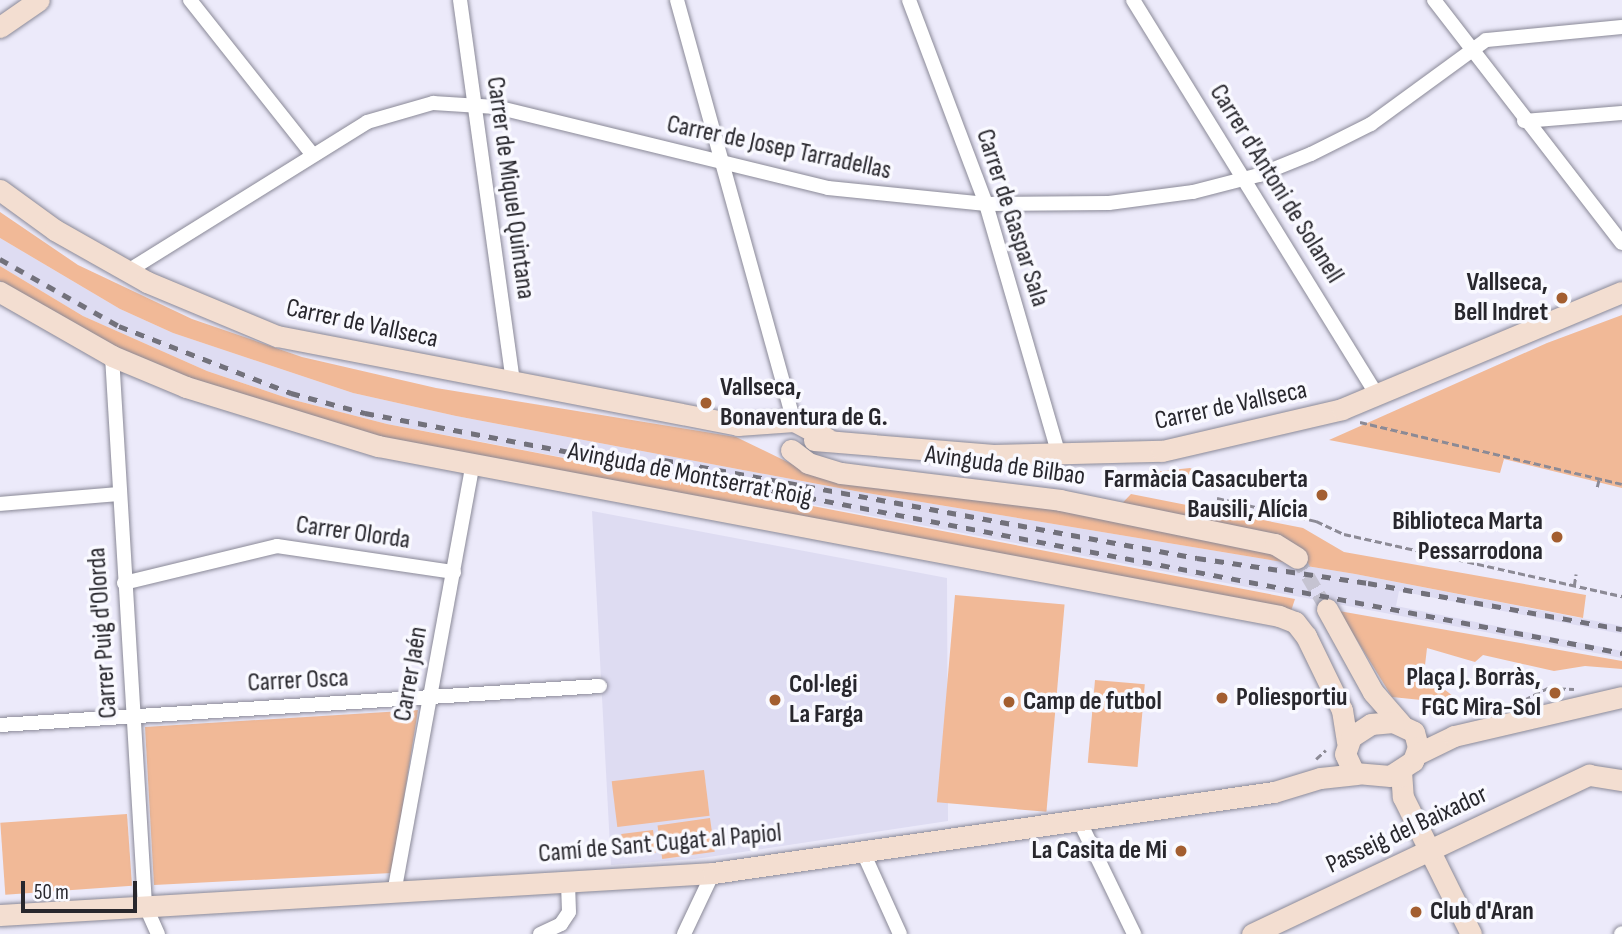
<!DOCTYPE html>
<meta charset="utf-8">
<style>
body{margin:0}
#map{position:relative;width:1622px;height:934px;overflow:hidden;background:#eceafa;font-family:"Sofia Sans Condensed",sans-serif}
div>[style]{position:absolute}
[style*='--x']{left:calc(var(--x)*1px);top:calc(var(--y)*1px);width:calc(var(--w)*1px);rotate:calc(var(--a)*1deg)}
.built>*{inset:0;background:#dedcf2}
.green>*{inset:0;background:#f1b997;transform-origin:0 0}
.street-tunnel>*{height:14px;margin-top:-7px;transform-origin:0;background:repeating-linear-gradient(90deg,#c5c3d1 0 14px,transparent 0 21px)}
.path>*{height:2.5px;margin-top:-1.25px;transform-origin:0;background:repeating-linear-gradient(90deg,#8c8a95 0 7px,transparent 0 10.5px)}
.roads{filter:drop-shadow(0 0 2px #8a8997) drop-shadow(0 0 2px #8a8997)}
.street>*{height:14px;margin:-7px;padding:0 7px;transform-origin:7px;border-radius:7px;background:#fff}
.secondary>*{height:21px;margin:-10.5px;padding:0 10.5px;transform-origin:10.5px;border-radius:10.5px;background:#f3ded1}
.rail>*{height:4.5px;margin-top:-2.25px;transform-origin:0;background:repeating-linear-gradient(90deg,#72717b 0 9px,transparent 0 18px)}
.dots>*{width:19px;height:19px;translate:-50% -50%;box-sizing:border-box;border:4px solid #f9f9ff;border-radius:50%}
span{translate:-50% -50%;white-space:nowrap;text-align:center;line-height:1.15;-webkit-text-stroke:7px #f9f9ff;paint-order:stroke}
.street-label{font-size:26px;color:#28272d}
.poi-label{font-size:26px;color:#28272d;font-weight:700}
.right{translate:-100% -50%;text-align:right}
.left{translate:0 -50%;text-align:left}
.scale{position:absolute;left:21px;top:881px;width:116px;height:32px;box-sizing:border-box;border:4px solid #28272d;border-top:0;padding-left:9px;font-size:21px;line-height:24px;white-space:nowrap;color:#28272d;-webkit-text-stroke:5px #f9f9ff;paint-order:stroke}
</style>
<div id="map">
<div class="built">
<i style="clip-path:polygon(0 238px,120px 309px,173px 333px,353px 393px,456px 416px,855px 491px,1355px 574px,1622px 626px,1622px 634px,1399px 591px,1396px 606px,1622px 651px,1622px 658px,387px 424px,290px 399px,207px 371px,83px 316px,0 266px)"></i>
<i style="clip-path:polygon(592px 511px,947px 578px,948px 821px,695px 859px,611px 865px)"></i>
</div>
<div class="green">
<i style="clip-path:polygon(0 212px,78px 265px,192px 319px,302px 357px,436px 388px,736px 437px,802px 469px,1111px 515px,1131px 494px,1303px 528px,1344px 552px,1586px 595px,1583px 618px,1355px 574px,855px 491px,456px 416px,353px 393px,173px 333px,120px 309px,0 238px)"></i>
<i style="clip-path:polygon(0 266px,83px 316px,207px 371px,290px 399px,387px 424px,1295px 599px,1291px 611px,350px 431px,217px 392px,131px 355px,0 281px)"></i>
<i style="clip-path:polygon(1622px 315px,1622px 488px,1504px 459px,1500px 473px,1329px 440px,1547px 343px)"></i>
<i style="clip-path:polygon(1190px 468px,1222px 483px,1220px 489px,1134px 474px)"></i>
<i style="left:955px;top:595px;width:110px;height:208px;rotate:5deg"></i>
<i style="clip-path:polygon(1339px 611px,1622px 661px,1622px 669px,1585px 666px,1554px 671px,1483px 655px,1475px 662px,1427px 648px,1424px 674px,1457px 699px,1436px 709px,1431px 701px,1392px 697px)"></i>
<i style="left:1095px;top:680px;width:50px;height:83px;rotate:5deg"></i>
<i style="clip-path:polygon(418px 710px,392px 873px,154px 885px,145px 727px)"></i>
<i style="left:704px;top:770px;width:46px;height:93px;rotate:83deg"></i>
<i style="left:127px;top:814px;width:72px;height:127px;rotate:86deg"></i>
<i style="left:710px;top:818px;width:34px;height:53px;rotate:82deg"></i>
<i style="left:653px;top:830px;width:23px;height:32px;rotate:83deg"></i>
</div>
<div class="street-tunnel">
<i style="--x:1297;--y:558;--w:59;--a:59.5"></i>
</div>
<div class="path">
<i style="--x:1360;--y:422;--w:269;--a:13.3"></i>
<i style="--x:1597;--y:487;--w:8;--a:-76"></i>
<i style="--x:1217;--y:498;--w:102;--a:13.1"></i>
<i style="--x:1316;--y:521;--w:31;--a:25"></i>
<i style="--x:1344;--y:534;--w:285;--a:12.6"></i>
<i style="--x:1574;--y:586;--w:12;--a:-81"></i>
<i style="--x:1524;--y:700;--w:27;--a:-27"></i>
<i style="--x:1548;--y:688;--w:26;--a:2"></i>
<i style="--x:1316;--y:759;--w:13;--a:-42"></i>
</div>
<div class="roads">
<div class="street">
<i style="--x:190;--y:0;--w:196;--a:51.6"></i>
<i style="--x:460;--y:0;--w:387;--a:82.1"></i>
<i style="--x:677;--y:0;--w:437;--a:74.5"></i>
<i style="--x:909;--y:0;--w:218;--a:69.3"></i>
<i style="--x:986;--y:204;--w:261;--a:73.8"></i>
<i style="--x:1133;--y:0;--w:464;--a:58.3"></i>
<i style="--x:1434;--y:0;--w:307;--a:52.3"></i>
<i style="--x:1524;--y:121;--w:98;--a:-4.7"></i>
<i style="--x:128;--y:271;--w:282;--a:-31.9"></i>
<i style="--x:367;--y:122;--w:69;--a:-16.1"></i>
<i style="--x:433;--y:103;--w:63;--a:3.6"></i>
<i style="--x:496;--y:107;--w:342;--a:13.7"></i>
<i style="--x:828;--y:188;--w:159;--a:5.8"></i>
<i style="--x:986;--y:204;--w:123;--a:-0.5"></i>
<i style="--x:1109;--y:203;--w:85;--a:-7.5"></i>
<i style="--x:1193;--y:192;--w:68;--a:-14.4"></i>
<i style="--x:1259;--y:175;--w:56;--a:-22"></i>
<i style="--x:1311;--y:154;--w:67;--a:-26.6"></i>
<i style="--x:1371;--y:124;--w:142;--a:-36.1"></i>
<i style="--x:1486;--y:40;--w:137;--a:-5.5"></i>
<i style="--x:112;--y:356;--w:550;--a:86.56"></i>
<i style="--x:145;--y:905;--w:32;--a:66"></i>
<i style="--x:0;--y:504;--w:118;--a:-4.8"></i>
<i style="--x:124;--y:583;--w:157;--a:-13.6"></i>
<i style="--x:277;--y:546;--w:179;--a:8.4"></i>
<i style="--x:0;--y:725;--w:601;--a:-3.72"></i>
<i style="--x:1079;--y:820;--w:127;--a:64.2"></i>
<i style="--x:862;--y:850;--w:92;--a:65.7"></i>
<i style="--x:394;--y:893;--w:437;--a:-79.6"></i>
<i style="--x:540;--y:934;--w:23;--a:-25"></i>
<i style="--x:561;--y:924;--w:14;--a:-56"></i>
<i style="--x:569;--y:912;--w:30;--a:-92"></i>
<i style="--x:684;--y:934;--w:68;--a:-64.6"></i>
<i style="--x:1621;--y:934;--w:1;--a:-45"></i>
</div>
<div class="secondary">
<i style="--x:0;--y:27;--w:47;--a:-34.7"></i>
<i style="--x:0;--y:190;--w:68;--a:36"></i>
<i style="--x:55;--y:230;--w:106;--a:29.5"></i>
<i style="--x:147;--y:282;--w:141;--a:22.6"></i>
<i style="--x:277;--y:336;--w:470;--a:10.9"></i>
<i style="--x:738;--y:425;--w:56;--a:-4.1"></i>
<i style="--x:794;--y:421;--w:38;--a:28"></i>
<i style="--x:0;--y:292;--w:129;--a:29.7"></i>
<i style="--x:112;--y:356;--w:80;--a:22.7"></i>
<i style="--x:186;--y:387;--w:201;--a:17.1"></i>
<i style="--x:378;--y:446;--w:917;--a:10.68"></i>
<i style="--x:1279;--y:616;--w:17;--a:21"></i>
<i style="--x:1295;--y:622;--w:18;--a:52"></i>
<i style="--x:1306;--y:636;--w:82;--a:64.1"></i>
<i style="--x:1342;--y:710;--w:32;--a:81"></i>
<i style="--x:814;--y:440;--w:180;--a:4.8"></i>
<i style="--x:993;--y:455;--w:169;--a:-1.4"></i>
<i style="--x:1162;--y:451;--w:185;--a:-13.1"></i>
<i style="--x:1342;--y:409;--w:303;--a:-22.7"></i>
<i style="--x:791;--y:450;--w:21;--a:37"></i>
<i style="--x:808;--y:463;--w:34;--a:17"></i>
<i style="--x:841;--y:473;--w:221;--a:7"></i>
<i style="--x:1060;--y:500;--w:219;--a:11.6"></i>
<i style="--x:1275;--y:544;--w:26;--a:32"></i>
<i style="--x:1327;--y:609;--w:95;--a:61"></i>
<i style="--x:1373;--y:692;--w:43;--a:48.8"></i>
<i style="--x:1393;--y:722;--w:23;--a:25"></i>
<i style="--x:1414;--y:732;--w:16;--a:75"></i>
<i style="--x:1418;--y:747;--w:15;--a:110"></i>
<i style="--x:1413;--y:761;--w:27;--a:147"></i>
<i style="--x:1390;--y:776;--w:36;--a:-175"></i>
<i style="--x:1354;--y:773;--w:21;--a:-115"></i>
<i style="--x:1345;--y:754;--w:18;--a:-71"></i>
<i style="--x:1351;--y:737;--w:24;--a:-33"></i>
<i style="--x:1371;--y:724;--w:22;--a:-5"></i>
<i style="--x:1417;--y:754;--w:41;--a:-25.9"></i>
<i style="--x:1454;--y:736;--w:172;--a:-13.1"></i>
<i style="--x:1401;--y:771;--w:26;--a:86"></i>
<i style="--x:1403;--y:797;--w:153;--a:63.6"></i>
<i style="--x:0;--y:915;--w:714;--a:-3.37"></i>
<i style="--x:713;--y:873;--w:567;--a:-8.22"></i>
<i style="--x:1274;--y:792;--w:48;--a:-16.9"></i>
<i style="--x:1320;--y:778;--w:37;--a:-6"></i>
<i style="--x:1252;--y:934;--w:373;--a:-25.3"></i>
<i style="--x:1589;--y:775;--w:33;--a:9"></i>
</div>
</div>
<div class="rail">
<i style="--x:0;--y:259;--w:137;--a:29.4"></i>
<i style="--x:119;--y:326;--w:185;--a:21.3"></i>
<i style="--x:291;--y:393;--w:77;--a:15.1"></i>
<i style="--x:365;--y:413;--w:1280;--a:10.81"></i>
<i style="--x:664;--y:460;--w:542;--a:10.42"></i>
<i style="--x:1197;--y:558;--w:173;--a:8.3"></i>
<i style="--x:1368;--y:583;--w:258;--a:10.3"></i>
</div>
<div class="dots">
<i style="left:1562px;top:298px;background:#a35e30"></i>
<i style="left:706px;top:403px;background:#a35e30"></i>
<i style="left:1322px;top:495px;background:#a35e30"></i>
<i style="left:1557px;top:537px;background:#a35e30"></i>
<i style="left:1555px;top:693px;background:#a35e30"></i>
<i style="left:1222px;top:698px;background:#a35e30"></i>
<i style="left:775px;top:700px;background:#a35e30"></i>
<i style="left:1009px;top:702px;background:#a35e30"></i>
<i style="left:1181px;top:851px;background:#a35e30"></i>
<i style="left:1416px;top:912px;background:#a35e30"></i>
</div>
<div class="street-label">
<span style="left:779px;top:148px;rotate:12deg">Carrer de Josep Tarradellas</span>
<span style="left:1276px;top:184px;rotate:58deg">Carrer d'Antoni de Solanell</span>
<span style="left:510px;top:188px;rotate:82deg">Carrer de Miquel Quintana</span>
<span style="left:1012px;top:218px;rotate:72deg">Carrer de Gaspar Sala</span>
<span style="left:362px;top:324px;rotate:12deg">Carrer de Vallseca</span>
<span style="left:1231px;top:406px;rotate:-12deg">Carrer de Vallseca</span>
<span style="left:1005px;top:466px;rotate:8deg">Avinguda de Bilbao</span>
<span style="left:690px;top:475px;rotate:11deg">Avinguda de Montserrat Roig</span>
<span style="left:353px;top:533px;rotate:8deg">Carrer Olorda</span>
<span style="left:103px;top:633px;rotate:-94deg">Carrer Puig d'Olorda</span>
<span style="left:411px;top:674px;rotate:-80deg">Carrer Jaén</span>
<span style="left:298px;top:681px;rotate:-3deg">Carrer Osca</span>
<span style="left:1407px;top:830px;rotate:-25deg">Passeig del Baixador</span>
<span style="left:660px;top:844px;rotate:-5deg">Camí de Sant Cugat al Papiol</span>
</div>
<div class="poi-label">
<span class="right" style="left:1548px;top:298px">Vallseca,<br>Bell Indret</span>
<span class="left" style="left:720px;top:403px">Vallseca,<br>Bonaventura de G.</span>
<span class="right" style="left:1308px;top:495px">Farmàcia Casacuberta<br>Bausili, Alícia</span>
<span class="right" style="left:1543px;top:537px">Biblioteca Marta<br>Pessarrodona</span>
<span class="right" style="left:1541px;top:693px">Plaça J. Borràs,<br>FGC Mira-Sol</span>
<span class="left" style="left:789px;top:700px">Col·legi<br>La Farga</span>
<span class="left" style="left:1236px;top:698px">Poliesportiu</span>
<span class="left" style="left:1023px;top:702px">Camp de futbol</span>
<span class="right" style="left:1167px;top:851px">La Casita de Mi</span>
<span class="left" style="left:1430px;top:912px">Club d'Aran</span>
</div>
<div class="scale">50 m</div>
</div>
